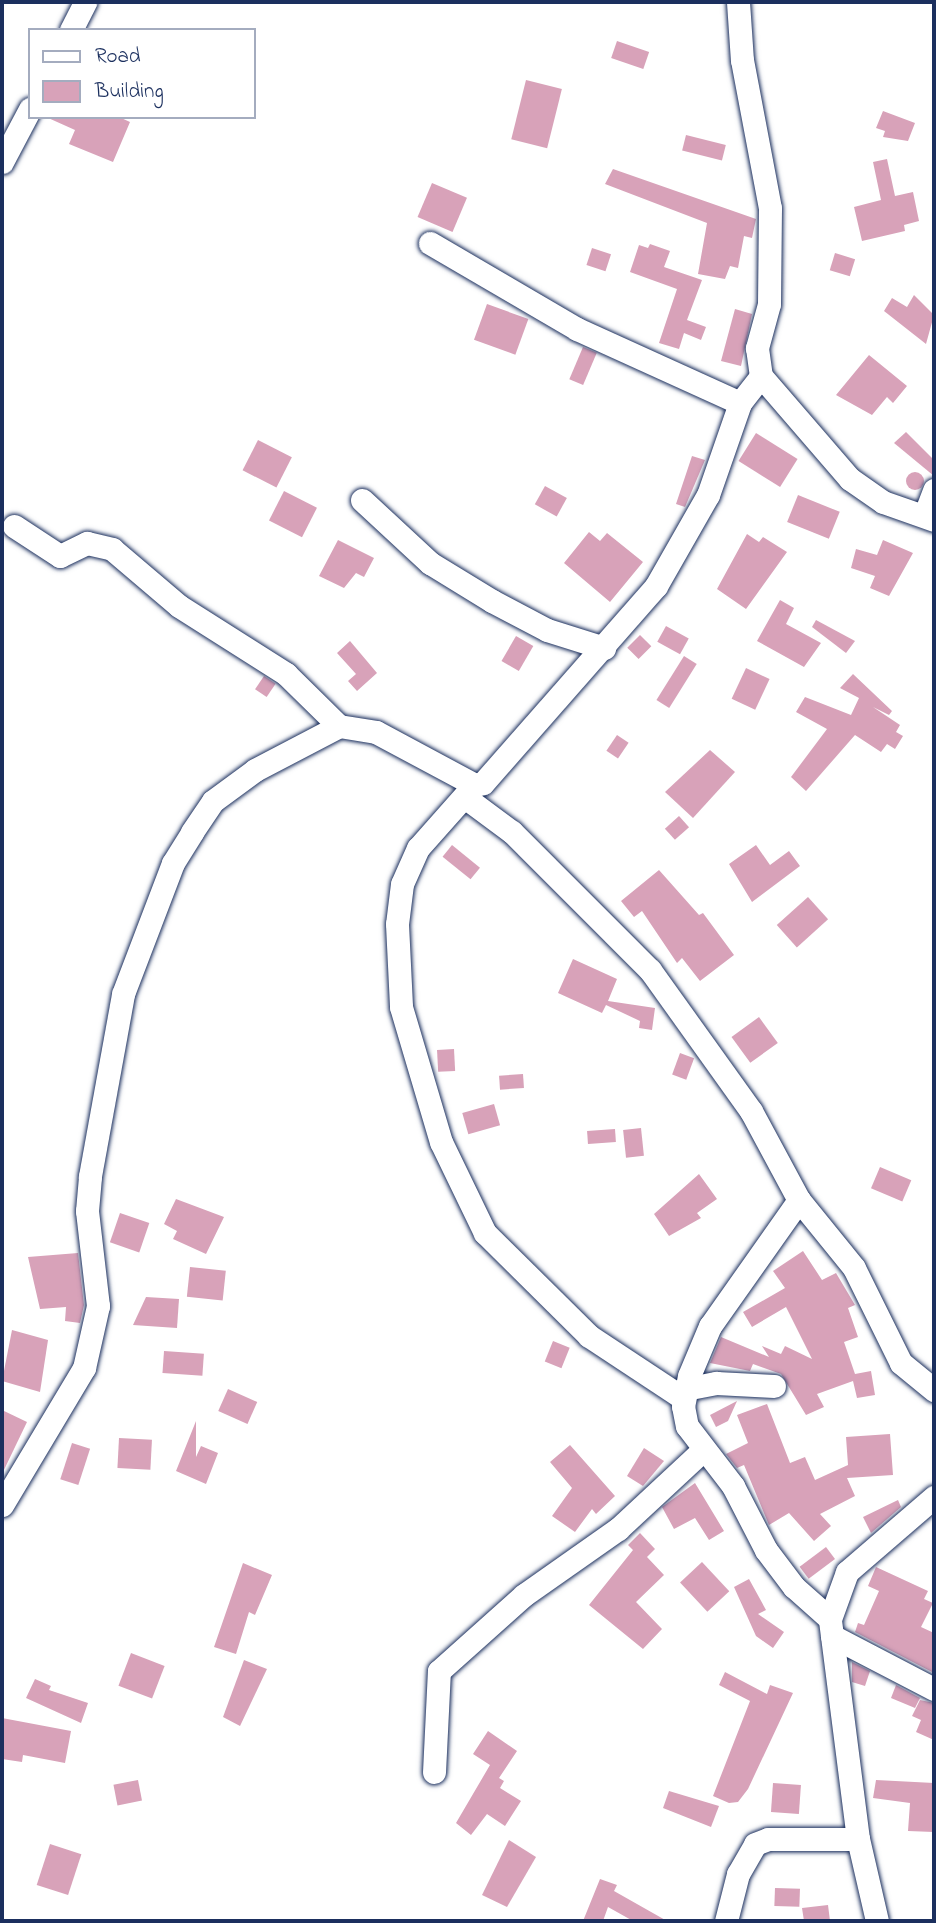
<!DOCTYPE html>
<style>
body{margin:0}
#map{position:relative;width:936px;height:1923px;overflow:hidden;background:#fff;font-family:"Indie Flower",sans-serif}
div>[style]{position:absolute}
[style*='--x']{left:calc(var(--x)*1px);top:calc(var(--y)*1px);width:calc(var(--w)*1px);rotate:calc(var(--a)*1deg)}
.building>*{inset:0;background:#d8a2b9;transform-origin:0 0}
.round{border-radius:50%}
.roads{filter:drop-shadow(0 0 2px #1b2f5e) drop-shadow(0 0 2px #1b2f5e)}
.minor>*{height:23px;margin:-11.5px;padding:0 11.5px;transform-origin:11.5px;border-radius:11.5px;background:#fff}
span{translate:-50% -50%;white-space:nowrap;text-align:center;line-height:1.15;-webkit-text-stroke:5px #fff;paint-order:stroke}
.frame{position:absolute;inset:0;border:4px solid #1b2f5e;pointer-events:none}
.legend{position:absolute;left:28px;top:28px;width:228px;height:91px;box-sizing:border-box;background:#fff;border:2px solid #a4acbf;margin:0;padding:9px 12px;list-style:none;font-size:21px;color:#1b2f5e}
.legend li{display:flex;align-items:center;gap:14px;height:35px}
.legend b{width:35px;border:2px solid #a4acbf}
</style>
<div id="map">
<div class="building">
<i style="left:617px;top:41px;width:34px;height:18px;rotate:19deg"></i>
<i style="left:526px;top:80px;width:37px;height:61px;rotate:14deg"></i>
<i style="clip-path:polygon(883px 111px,915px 123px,908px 141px,883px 137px,885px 131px,876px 128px)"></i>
<i style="clip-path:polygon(46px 117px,119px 117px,130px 122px,113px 162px,69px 144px,75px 130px)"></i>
<i style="left:686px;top:135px;width:41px;height:16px;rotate:14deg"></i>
<i style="clip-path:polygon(887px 159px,895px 196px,913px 192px,919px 221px,904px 225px,905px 231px,862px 241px,854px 207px,881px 200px,873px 162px)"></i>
<i style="clip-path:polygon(613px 169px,756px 219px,752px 238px,744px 236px,738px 268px,730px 266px,725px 279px,698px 274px,707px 223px,605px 184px)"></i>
<i style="left:432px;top:183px;width:38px;height:37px;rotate:23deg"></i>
<i style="clip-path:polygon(650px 244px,670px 251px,664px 267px,702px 280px,687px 320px,706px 327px,701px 340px,684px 333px,679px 349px,659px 343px,677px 289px,630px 272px,639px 245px,648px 248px)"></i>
<i style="left:592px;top:248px;width:20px;height:18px;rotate:18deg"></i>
<i style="left:835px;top:253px;width:21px;height:18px;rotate:17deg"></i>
<i style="clip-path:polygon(914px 295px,934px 315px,926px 344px,884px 311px,892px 298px,907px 307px)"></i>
<i style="left:487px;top:304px;width:44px;height:38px;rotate:20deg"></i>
<i style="clip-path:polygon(735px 309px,752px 314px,741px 366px,721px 361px)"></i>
<i style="left:583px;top:347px;width:15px;height:35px;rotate:23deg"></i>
<i style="clip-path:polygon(869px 355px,907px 386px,893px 403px,887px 397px,872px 415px,836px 395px)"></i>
<i style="clip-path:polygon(906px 432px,934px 460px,934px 476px,894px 443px)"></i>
<i style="left:756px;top:433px;width:49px;height:33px;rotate:32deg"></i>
<i style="left:258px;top:440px;width:38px;height:34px;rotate:27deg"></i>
<i style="clip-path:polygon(692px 456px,705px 460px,685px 507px,676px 504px)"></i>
<i class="round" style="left:906px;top:472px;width:18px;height:18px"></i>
<i style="left:545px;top:486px;width:25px;height:21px;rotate:29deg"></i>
<i style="left:284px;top:491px;width:37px;height:33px;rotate:27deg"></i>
<i style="left:798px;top:495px;width:45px;height:29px;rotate:22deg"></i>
<i style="clip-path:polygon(589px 532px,600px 541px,607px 533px,643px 562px,610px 602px,564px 563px)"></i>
<i style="clip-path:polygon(747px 534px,759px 542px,763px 537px,787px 552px,746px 609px,717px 589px)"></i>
<i style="clip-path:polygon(338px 540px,374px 558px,364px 577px,356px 573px,344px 588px,319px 576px)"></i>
<i style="clip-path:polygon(883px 540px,913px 553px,889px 596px,870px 588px,875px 576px,851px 568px,856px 549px,877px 555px)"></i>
<i style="clip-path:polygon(780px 600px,794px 608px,786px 624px,821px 643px,804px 667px,757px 641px)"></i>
<i style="clip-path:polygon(816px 620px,855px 641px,846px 653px,812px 627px)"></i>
<i style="left:666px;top:626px;width:26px;height:18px;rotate:29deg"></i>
<i style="left:640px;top:635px;width:16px;height:18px;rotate:45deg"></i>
<i style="left:516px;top:636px;width:20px;height:29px;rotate:30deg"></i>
<i style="clip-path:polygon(350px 641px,377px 673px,357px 691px,348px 681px,356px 674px,337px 653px)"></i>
<i style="left:684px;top:656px;width:15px;height:52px;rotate:32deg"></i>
<i style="left:746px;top:668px;width:26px;height:34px;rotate:25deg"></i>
<i style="clip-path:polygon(853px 674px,892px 711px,889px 715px,873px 707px,900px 725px,896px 732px,903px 736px,895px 749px,887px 744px,881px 752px,855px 735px,806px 791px,791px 777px,827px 729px,796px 712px,805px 697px,851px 715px,859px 698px,840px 688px)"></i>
<i style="left:264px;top:676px;width:14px;height:16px;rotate:34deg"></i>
<i style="left:617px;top:735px;width:14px;height:19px;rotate:34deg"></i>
<i style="clip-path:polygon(710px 750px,735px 772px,693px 818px,665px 792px)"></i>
<i style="left:679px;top:816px;width:15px;height:19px;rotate:48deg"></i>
<i style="left:452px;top:845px;width:36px;height:15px;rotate:39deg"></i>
<i style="clip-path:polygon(756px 845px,770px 865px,789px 851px,800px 866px,752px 902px,729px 864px)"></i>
<i style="clip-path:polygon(659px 870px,699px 915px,703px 913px,734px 955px,700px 981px,682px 958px,677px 963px,642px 911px,634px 917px,621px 901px)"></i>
<i style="left:808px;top:897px;width:30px;height:42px;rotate:48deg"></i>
<i style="clip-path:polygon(573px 959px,617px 979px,608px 1001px,655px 1008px,652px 1030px,639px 1028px,640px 1021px,606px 1005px,602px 1013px,558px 993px)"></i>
<i style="left:759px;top:1017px;width:32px;height:34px;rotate:54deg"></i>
<i style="left:454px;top:1049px;width:22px;height:17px;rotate:87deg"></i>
<i style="left:680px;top:1053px;width:15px;height:23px;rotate:20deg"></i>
<i style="left:523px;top:1074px;width:14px;height:24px;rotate:86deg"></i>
<i style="left:494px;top:1104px;width:22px;height:33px;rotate:74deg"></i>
<i style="left:641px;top:1128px;width:28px;height:18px;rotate:84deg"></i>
<i style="left:615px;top:1129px;width:13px;height:28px;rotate:86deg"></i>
<i style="left:880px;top:1167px;width:34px;height:23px;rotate:23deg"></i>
<i style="clip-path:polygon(699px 1174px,717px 1199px,697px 1213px,701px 1218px,669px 1236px,654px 1214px)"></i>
<i style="clip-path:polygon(176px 1199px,224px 1217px,206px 1254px,173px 1239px,177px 1231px,164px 1224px)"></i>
<i style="left:120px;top:1213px;width:31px;height:31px;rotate:19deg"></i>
<i style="clip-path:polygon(803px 1251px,822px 1280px,836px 1273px,855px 1305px,848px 1308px,858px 1337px,844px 1342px,855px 1374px,871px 1371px,875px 1395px,857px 1398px,853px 1381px,817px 1394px,824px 1407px,806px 1415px,781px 1374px,753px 1364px,750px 1371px,710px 1363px,721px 1337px,769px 1357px,762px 1346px,781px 1354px,785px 1346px,812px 1359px,786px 1307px,752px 1327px,743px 1312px,785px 1288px,773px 1271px)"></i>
<i style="clip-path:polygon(78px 1253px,84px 1305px,80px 1323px,65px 1321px,66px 1307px,40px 1309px,28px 1257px)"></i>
<i style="left:190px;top:1267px;width:36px;height:30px;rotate:6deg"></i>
<i style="clip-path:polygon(146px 1297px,179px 1299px,177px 1328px,133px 1325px)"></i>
<i style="clip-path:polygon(12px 1330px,48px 1340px,40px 1392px,2px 1381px)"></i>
<i style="left:553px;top:1341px;width:18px;height:22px;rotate:22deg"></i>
<i style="left:164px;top:1351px;width:40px;height:22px;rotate:4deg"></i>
<i style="left:228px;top:1389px;width:32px;height:24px;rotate:24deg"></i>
<i style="clip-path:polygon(737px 1401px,728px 1421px,716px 1427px,710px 1415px)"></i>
<i style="clip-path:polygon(767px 1404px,790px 1463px,805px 1457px,815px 1480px,848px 1465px,846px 1437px,890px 1434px,893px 1475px,847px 1478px,855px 1496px,820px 1514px,831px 1526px,814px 1541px,789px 1513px,769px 1525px,744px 1465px,737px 1468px,726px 1454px,748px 1443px,737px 1415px)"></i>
<i style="clip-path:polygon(2px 1410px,27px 1422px,2px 1474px)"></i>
<i style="clip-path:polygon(196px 1421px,196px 1457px,201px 1446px,218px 1453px,206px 1484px,176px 1471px)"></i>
<i style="left:119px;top:1438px;width:33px;height:30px;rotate:3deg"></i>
<i style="left:72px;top:1443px;width:19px;height:38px;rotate:18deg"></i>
<i style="clip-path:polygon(570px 1445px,615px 1496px,596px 1514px,592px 1509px,575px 1532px,552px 1516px,572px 1488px,550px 1462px)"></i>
<i style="clip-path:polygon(644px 1448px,664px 1461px,643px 1486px,627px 1476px)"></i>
<i style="clip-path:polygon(695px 1483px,724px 1531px,709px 1540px,695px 1518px,674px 1529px,662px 1507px)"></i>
<i style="clip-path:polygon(898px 1500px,901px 1507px,871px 1533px,863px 1517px)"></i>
<i style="clip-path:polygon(640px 1533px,655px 1549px,647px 1557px,664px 1575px,636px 1602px,662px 1629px,643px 1649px,589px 1605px,633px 1550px,628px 1545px)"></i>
<i style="left:826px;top:1547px;width:15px;height:33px;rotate:53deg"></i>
<i style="left:702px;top:1562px;width:40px;height:30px;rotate:47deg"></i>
<i style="clip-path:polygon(243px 1563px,272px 1575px,255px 1615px,249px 1612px,236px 1654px,214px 1647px)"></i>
<i style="clip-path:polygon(876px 1567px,928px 1591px,924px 1599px,933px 1603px,921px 1627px,934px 1633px,932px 1672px,855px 1632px,858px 1623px,864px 1625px,879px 1591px,868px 1586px)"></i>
<i style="clip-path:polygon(749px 1579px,766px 1610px,758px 1614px,784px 1632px,773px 1648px,756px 1636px,734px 1587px)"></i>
<i style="left:131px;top:1653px;width:36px;height:35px;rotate:21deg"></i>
<i style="clip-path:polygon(244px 1660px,267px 1669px,240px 1726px,223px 1717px)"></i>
<i style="clip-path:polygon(852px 1662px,870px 1671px,865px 1686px,852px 1682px)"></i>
<i style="clip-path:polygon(725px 1672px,767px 1694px,770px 1685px,793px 1693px,748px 1789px,738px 1802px,729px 1803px,713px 1796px,750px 1701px,719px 1685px)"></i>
<i style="clip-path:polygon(35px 1679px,51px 1686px,49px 1690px,88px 1703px,81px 1723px,26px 1698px)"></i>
<i style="clip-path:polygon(896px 1685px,920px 1698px,915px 1708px,891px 1698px)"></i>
<i style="clip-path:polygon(920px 1700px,934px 1703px,934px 1740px,916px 1732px,921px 1720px,912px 1716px)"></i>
<i style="clip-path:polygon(2px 1718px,71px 1731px,65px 1763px,23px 1755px,22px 1762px,2px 1759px)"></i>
<i style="clip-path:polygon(488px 1731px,517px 1751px,499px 1778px,504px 1781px,500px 1788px,521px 1801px,505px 1826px,487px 1814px,471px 1835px,456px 1823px,490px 1765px,473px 1754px)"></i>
<i style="left:138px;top:1780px;width:21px;height:25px;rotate:79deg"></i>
<i style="clip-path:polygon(876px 1780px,934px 1783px,934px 1832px,908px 1831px,910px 1803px,873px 1798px)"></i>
<i style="left:773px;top:1783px;width:28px;height:29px;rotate:4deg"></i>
<i style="clip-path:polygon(669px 1791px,719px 1806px,711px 1827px,663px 1808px)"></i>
<i style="clip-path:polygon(509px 1840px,536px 1857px,507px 1907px,482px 1895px)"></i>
<i style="left:50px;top:1844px;width:33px;height:43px;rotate:18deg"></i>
<i style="clip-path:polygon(600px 1879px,617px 1885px,614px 1891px,667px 1921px,633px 1921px,608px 1907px,603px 1921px,583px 1921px)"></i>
<i style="left:775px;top:1888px;width:25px;height:18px;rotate:2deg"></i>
<i style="clip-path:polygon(828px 1905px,830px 1921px,804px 1921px,802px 1908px)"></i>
</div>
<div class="roads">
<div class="minor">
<i style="--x:738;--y:2;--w:58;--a:86.1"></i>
<i style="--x:742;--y:60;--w:151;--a:79.3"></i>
<i style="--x:770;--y:208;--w:96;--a:90.6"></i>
<i style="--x:769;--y:304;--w:46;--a:105.3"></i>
<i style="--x:757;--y:348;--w:28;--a:82"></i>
<i style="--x:761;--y:376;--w:136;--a:49.2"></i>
<i style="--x:850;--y:479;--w:40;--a:34.9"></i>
<i style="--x:883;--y:502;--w:54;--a:19.4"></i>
<i style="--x:71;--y:30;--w:31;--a:-63"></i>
<i style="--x:2;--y:162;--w:60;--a:-62.2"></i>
<i style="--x:430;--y:243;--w:170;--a:30.3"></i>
<i style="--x:577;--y:329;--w:179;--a:24.4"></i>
<i style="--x:362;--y:500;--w:93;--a:42.8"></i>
<i style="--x:430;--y:563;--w:73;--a:31.5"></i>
<i style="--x:492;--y:601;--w:62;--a:27.8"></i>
<i style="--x:547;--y:630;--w:60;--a:17.5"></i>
<i style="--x:925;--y:514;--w:26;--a:-69"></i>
<i style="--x:14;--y:526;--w:55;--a:33.1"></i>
<i style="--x:60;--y:556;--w:30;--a:-26"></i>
<i style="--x:87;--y:543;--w:26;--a:13"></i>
<i style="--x:112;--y:549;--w:88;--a:40.4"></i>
<i style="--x:179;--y:606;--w:127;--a:32.4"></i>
<i style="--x:286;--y:674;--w:74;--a:44.5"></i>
<i style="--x:474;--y:785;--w:84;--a:131.6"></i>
<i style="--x:418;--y:848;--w:39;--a:114"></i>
<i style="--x:402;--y:884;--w:40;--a:97.1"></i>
<i style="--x:397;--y:924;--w:83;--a:87.2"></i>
<i style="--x:401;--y:1007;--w:141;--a:73.5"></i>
<i style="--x:441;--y:1142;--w:101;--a:64.2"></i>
<i style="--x:485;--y:1233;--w:146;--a:44.7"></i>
<i style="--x:589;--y:1336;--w:113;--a:33.4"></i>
<i style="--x:466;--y:798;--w:57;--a:36.5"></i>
<i style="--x:512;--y:832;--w:195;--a:45"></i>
<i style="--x:650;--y:970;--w:173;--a:54.4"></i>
<i style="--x:751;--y:1111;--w:101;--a:61.7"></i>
<i style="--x:799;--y:1200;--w:87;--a:51"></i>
<i style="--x:854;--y:1268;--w:106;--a:63.7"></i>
<i style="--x:901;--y:1363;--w:43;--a:39.3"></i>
<i style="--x:799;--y:1200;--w:154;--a:125.2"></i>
<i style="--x:710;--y:1326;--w:54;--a:112.8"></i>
<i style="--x:689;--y:1376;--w:31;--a:101"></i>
<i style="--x:683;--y:1406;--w:20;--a:79"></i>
<i style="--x:687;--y:1426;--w:76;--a:52.5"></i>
<i style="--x:733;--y:1486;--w:72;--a:62.7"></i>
<i style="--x:766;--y:1550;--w:46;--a:52.9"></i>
<i style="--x:794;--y:1587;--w:48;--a:41.6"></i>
<i style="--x:685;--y:1389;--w:32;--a:-11"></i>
<i style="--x:716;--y:1383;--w:58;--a:3"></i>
<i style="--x:2;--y:1505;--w:160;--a:-59.1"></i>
<i style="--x:84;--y:1368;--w:64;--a:-77.3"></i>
<i style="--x:98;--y:1306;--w:96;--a:-96.6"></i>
<i style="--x:87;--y:1211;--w:35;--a:-85"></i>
<i style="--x:90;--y:1176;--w:185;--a:-79.7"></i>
<i style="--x:123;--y:994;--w:140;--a:-69.1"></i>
<i style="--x:173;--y:863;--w:36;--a:-58"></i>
<i style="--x:192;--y:832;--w:37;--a:-56"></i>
<i style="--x:213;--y:801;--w:52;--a:-36.4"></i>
<i style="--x:255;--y:770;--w:95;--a:-27.6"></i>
<i style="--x:339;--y:726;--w:37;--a:9"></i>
<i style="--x:376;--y:732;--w:112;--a:28.2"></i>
<i style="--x:475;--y:785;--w:8;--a:-14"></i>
<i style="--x:483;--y:783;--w:262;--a:-48.7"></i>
<i style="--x:656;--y:586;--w:105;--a:-60.3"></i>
<i style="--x:708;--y:495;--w:97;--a:-70.8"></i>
<i style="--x:740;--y:403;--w:34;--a:-52"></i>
<i style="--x:832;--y:1636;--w:115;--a:27.5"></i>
<i style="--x:434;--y:1772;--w:101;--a:-87.2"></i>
<i style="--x:439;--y:1671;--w:114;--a:-41.8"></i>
<i style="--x:524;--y:1595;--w:115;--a:-35.1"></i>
<i style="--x:618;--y:1529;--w:117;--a:-42.9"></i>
<i style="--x:726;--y:1921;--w:49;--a:-75.7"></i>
<i style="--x:738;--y:1874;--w:34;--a:-60"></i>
<i style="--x:755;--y:1844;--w:14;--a:-21"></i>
<i style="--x:768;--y:1839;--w:90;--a:0"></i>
<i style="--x:877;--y:1921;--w:84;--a:-103"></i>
<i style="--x:858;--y:1839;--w:222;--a:-97.3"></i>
<i style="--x:830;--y:1619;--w:50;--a:-70.1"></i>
<i style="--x:847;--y:1572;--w:115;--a:-40.8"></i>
</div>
</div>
<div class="frame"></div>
<ul class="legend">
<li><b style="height:9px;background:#fff"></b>Road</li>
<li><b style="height:19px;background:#d8a2b9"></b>Building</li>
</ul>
</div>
